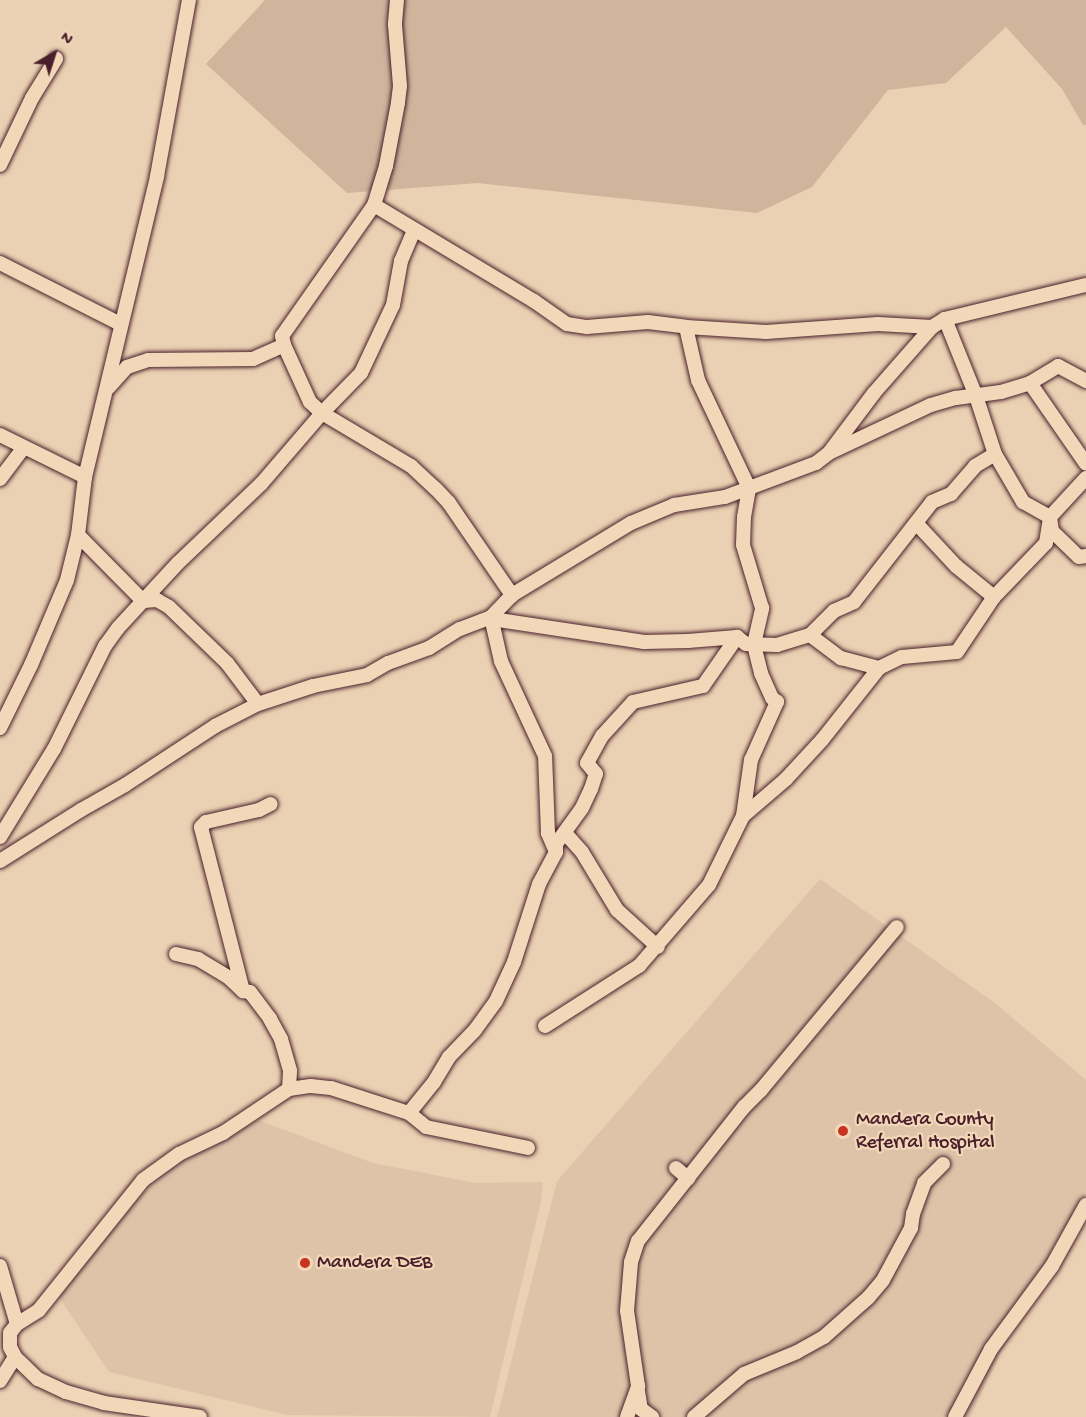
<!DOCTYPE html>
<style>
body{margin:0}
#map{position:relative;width:1086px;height:1417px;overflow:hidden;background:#ebd1b3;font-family:"Gochi Hand",sans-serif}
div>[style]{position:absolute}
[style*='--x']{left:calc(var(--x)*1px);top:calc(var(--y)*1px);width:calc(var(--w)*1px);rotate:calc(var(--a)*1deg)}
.built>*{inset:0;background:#dec3a8}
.green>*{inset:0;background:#d1b49c}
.roads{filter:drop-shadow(0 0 2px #4a1f2b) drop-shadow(0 0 2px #4a1f2b)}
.minor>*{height:14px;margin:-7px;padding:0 7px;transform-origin:7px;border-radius:7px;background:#f2d8b9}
.dots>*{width:16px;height:16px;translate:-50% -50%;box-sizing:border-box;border:3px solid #f2d8b9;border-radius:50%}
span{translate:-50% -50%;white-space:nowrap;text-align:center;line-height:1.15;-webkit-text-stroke:4.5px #f2d8b9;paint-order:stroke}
.poi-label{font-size:20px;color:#4a1f2b}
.left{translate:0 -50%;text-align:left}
.north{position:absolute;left:24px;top:24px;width:60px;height:60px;-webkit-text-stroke:4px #f2d8b9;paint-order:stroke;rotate:39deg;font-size:16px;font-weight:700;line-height:24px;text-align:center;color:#4a1f2b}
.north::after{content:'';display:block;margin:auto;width:21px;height:27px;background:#4a1f2b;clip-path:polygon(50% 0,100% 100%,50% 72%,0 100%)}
</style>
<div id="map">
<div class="built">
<i style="clip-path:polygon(820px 879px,995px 1003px,1086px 1080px,1086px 1192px,1005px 1344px,970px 1417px,497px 1417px,557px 1181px)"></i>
<i style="clip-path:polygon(258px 1120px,373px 1163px,476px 1183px,543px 1182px,541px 1201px,490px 1417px,287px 1415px,109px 1372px,59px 1297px,108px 1230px,167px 1169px)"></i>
</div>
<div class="green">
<i style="clip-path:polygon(265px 0,1086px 0,1086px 125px,1083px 125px,1062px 89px,1006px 27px,946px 83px,888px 90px,812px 187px,757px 213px,478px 183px,347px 193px,206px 64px)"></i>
</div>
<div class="roads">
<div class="minor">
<i style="--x:397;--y:0;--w:25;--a:95"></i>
<i style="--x:395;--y:25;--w:61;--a:85.3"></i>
<i style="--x:400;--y:86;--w:17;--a:97"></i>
<i style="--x:398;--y:103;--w:64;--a:100.8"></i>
<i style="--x:386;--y:166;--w:41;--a:107.1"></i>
<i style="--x:374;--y:205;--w:160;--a:125.1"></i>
<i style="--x:282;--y:336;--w:9;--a:77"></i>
<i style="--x:284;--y:345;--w:63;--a:65.5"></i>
<i style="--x:310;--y:402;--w:16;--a:43"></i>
<i style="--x:322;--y:413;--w:104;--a:30.8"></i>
<i style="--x:411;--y:466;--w:34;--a:43"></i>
<i style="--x:436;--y:489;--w:19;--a:47"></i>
<i style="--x:449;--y:503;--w:112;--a:55.6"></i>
<i style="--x:0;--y:165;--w:74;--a:-64.5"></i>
<i style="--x:32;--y:98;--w:46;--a:-58.4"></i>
<i style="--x:374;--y:205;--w:187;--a:31"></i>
<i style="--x:534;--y:301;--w:40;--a:34.9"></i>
<i style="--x:567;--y:324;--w:20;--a:9"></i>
<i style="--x:587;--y:327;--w:61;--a:-4.7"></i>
<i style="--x:648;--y:322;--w:38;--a:7"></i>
<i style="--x:686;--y:327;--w:80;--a:3.6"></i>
<i style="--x:766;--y:332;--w:112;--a:-4.1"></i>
<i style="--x:878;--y:324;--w:54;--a:3.2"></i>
<i style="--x:0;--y:263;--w:135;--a:26.9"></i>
<i style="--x:945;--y:319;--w:83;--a:68.1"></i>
<i style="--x:976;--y:396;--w:61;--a:71.9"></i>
<i style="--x:995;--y:454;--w:56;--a:59.7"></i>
<i style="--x:1023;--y:502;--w:31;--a:29"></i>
<i style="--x:1050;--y:517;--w:14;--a:82"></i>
<i style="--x:1052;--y:531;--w:37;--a:44"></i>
<i style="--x:1079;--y:557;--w:7;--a:-8"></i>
<i style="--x:1030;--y:383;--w:98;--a:55.3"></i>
<i style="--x:109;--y:387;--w:27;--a:-48"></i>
<i style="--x:127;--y:367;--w:22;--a:-18"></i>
<i style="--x:148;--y:360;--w:105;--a:-0.5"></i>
<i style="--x:253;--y:359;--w:34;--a:-24"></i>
<i style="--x:0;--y:435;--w:95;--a:26.3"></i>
<i style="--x:831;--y:452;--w:110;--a:-25.2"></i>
<i style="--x:931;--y:405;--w:26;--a:-16"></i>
<i style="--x:956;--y:398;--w:45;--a:-7.6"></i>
<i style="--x:1001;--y:392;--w:30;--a:-17"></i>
<i style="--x:1030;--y:383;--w:33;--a:-31"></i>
<i style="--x:1058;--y:366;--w:32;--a:28"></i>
<i style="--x:0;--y:479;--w:39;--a:-53"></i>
<i style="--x:916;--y:523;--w:59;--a:47.1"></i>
<i style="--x:956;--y:566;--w:49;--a:39.2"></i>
<i style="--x:78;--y:535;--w:93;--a:45.4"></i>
<i style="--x:143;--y:601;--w:14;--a:-4"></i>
<i style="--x:157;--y:600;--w:14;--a:30"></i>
<i style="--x:169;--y:607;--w:81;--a:44"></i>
<i style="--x:227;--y:663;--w:51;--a:52.9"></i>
<i style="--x:492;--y:619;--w:154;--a:8.6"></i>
<i style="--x:644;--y:642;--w:44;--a:-1.3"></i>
<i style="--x:688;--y:641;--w:49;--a:-4.7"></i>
<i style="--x:737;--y:637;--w:11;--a:38"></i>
<i style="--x:746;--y:644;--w:31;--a:2"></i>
<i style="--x:777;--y:645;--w:34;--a:-17"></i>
<i style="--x:810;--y:635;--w:39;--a:37"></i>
<i style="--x:841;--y:658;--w:39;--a:15"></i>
<i style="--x:879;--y:668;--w:25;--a:-26"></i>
<i style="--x:902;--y:657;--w:55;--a:-5.2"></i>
<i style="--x:957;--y:652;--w:66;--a:-56.1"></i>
<i style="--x:994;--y:597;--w:75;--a:-46.1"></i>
<i style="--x:1046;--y:543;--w:26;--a:-81"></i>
<i style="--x:1050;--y:517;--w:53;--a:-47.3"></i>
<i style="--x:810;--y:635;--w:34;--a:-45"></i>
<i style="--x:834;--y:611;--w:22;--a:-24"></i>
<i style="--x:854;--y:602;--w:127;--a:-52"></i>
<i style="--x:932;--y:502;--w:21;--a:-23"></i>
<i style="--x:951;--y:494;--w:37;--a:-49"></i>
<i style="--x:975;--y:466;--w:23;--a:-31"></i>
<i style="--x:0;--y:728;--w:70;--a:-63.8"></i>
<i style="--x:31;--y:665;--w:92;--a:-67"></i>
<i style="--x:67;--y:580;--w:46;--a:-76.3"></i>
<i style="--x:78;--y:535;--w:58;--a:-83.1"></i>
<i style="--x:85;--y:477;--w:309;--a:-76.5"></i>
<i style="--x:157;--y:176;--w:179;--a:-79.7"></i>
<i style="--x:743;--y:816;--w:57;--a:-40.7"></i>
<i style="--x:786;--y:779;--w:53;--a:-47.3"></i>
<i style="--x:822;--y:740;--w:92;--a:-51.6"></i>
<i style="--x:565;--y:833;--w:25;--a:48"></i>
<i style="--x:582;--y:852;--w:68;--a:58.9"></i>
<i style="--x:617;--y:910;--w:55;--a:42.1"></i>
<i style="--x:0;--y:837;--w:103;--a:-58.5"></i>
<i style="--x:54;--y:749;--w:115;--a:-63.7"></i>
<i style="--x:105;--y:646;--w:22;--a:-54"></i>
<i style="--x:118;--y:628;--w:88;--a:-47.3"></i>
<i style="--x:178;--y:563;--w:115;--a:-43.6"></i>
<i style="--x:261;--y:484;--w:94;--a:-49.3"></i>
<i style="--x:322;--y:413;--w:56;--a:-45.7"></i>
<i style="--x:361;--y:373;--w:75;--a:-64.8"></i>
<i style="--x:393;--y:305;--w:45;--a:-79.7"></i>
<i style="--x:401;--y:261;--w:33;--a:-67"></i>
<i style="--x:556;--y:852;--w:8;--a:-90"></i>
<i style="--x:556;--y:844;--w:44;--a:-54.2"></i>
<i style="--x:582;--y:808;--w:21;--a:-65"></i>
<i style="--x:591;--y:789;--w:16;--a:-72"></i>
<i style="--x:596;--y:774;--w:14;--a:-129"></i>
<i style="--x:587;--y:763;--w:31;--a:-61"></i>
<i style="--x:602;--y:736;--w:46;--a:-47.6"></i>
<i style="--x:633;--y:702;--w:72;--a:-12.9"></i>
<i style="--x:703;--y:686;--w:60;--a:-55.2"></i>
<i style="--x:0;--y:861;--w:96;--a:-32.2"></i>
<i style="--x:81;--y:810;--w:51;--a:-29.6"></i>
<i style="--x:125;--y:785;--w:108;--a:-33.2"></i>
<i style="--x:215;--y:726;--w:48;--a:-27.1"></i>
<i style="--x:258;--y:704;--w:58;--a:-18.1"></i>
<i style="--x:313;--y:686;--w:55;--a:-11.5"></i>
<i style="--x:367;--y:675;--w:24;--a:-30"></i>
<i style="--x:388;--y:663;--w:44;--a:-20.1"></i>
<i style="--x:429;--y:648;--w:36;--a:-32"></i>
<i style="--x:460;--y:629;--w:33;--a:-21"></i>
<i style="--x:491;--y:617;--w:30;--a:-46"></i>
<i style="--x:512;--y:595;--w:139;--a:-31.2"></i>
<i style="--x:631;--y:523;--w:47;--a:-22.7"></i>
<i style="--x:674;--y:505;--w:52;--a:-8.9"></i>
<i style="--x:725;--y:497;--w:97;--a:-20.5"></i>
<i style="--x:816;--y:463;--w:16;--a:-38"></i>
<i style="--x:829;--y:453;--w:75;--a:-53.1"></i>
<i style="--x:874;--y:393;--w:88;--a:-48.7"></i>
<i style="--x:932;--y:327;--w:15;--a:-32"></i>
<i style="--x:945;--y:319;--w:145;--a:-13.6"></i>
<i style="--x:176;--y:954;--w:23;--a:13"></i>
<i style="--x:198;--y:959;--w:35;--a:31"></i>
<i style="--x:228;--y:977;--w:21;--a:43"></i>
<i style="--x:243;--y:991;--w:7;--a:8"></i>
<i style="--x:250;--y:992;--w:34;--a:53"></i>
<i style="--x:270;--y:1019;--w:23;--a:61"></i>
<i style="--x:281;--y:1039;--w:33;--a:74"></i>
<i style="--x:290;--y:1071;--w:18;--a:93"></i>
<i style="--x:243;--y:991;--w:169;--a:-104.4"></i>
<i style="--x:201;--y:827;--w:7;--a:-45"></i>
<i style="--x:206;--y:822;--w:54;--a:-12.8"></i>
<i style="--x:259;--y:810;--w:13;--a:-27"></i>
<i style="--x:545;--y:1026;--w:112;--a:-32.6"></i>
<i style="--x:639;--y:966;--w:107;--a:-49.2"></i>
<i style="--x:709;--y:885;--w:77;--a:-63.8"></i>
<i style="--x:743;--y:816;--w:57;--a:-81.9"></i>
<i style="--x:751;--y:760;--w:64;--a:-65.9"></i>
<i style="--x:777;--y:702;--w:6;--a:-141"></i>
<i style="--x:772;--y:698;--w:27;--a:-114"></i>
<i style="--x:761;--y:673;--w:30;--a:-104"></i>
<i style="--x:754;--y:644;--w:37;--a:-77"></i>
<i style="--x:762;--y:608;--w:66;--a:-106.8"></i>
<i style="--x:743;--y:545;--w:28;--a:-88"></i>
<i style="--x:744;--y:517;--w:29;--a:-80"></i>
<i style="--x:749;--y:488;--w:119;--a:-115.3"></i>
<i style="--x:698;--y:380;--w:54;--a:-102.8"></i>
<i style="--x:409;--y:1113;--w:40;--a:-51"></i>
<i style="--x:434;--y:1082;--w:29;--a:-59"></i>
<i style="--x:449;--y:1057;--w:37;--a:-46"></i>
<i style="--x:475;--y:1030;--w:36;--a:-54"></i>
<i style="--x:496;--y:1001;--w:43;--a:-65.2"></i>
<i style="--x:514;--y:962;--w:82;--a:-72.2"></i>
<i style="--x:539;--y:884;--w:36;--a:-62"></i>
<i style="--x:556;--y:852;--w:21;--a:-113"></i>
<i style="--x:548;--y:833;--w:77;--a:-92.2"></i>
<i style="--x:545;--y:756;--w:105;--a:-114.9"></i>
<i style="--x:501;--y:661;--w:45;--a:-102.8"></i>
<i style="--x:676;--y:1168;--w:16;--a:40"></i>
<i style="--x:0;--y:1266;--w:60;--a:73.7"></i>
<i style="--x:17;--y:1324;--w:11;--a:128"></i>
<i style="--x:10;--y:1333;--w:14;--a:90"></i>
<i style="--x:10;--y:1347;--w:11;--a:63"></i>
<i style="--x:15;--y:1357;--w:32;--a:44"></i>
<i style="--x:38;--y:1379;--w:31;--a:25"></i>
<i style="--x:66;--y:1392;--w:40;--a:16"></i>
<i style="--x:104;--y:1403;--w:97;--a:8.3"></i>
<i style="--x:17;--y:1324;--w:26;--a:-32"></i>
<i style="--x:39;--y:1310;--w:166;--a:-51.3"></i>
<i style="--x:143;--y:1180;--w:44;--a:-35.8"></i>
<i style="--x:179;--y:1154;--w:49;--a:-25.5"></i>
<i style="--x:223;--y:1133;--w:79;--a:-33.7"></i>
<i style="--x:289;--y:1089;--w:22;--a:-8"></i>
<i style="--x:311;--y:1086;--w:20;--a:6"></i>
<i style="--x:331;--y:1088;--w:82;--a:17.8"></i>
<i style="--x:409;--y:1113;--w:22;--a:39"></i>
<i style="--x:426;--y:1127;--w:104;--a:11.6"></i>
<i style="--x:0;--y:1381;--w:28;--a:-58"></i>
<i style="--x:638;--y:1391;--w:18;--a:81"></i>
<i style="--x:641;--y:1409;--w:14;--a:36"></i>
<i style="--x:627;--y:1417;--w:33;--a:-70"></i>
<i style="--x:638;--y:1386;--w:76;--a:-98.3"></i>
<i style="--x:627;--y:1311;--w:49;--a:-85.3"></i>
<i style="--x:631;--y:1262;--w:22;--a:-72"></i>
<i style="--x:638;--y:1241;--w:171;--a:-51.7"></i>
<i style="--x:744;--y:1107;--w:24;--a:-45"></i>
<i style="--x:761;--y:1090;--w:212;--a:-50.2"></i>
<i style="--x:694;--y:1417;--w:66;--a:-40.7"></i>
<i style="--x:744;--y:1374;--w:57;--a:-22.5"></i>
<i style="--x:797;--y:1352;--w:31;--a:-29"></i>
<i style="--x:824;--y:1337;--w:59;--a:-41.6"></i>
<i style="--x:868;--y:1298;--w:23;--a:-50"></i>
<i style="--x:883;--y:1280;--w:59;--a:-61.7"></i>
<i style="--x:911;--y:1228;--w:14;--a:-82"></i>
<i style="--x:913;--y:1214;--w:33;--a:-70"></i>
<i style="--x:924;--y:1183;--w:27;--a:-45"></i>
<i style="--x:955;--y:1417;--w:77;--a:-62.1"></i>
<i style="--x:991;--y:1349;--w:103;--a:-53.7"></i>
<i style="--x:1052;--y:1266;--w:70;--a:-60.9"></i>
</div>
</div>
<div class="dots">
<i style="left:843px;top:1131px;background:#c8321e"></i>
<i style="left:305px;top:1263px;background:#c8321e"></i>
</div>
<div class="poi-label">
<span class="left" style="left:856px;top:1132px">Mandera County<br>Referral Hospital</span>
<span class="left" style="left:317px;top:1263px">Mandera DEB</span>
</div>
<div class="north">N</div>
</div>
